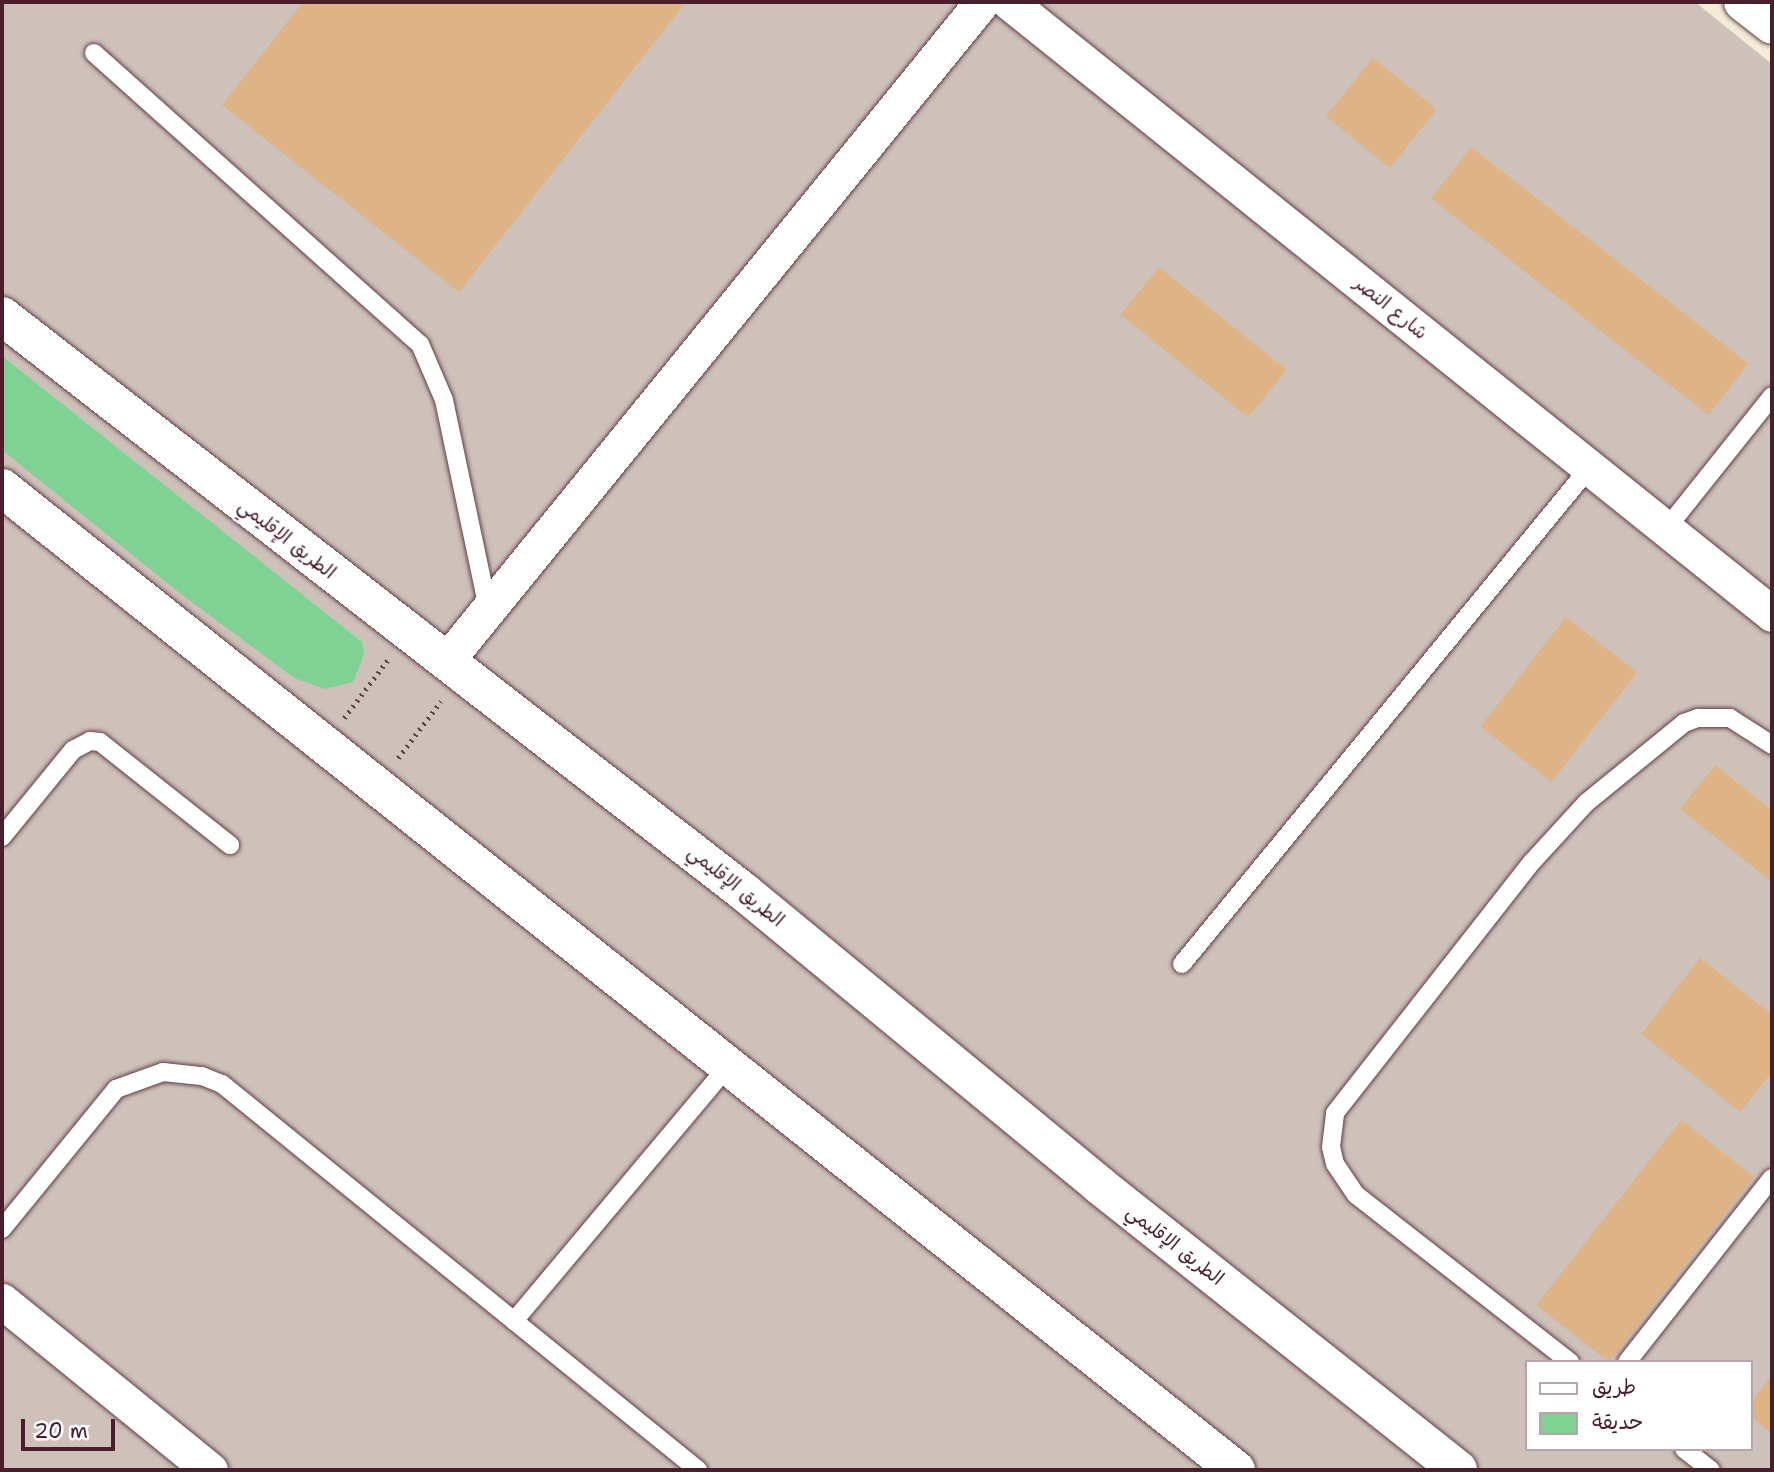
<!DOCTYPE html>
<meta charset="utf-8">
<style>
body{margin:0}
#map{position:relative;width:1774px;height:1472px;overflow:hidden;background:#f3ecd7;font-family:"Shantell Sans","Playpen Sans Arabic",sans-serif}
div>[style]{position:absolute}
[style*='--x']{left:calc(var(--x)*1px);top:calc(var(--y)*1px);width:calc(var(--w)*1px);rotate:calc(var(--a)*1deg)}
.industrial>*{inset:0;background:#cec1ba}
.green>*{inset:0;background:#7fd294}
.building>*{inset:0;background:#deb385;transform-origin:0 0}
.path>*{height:4.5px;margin-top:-2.25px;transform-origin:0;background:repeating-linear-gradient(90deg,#633e45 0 2px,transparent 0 7px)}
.roads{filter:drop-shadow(0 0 2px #633e45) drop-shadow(0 0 2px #633e45)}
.lane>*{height:18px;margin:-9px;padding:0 9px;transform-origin:9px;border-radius:9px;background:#fff}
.street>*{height:35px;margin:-17.5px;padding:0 17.5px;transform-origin:17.5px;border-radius:17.5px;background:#fff}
.secondary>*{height:38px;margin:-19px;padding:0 19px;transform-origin:19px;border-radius:19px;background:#fff}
.highway>*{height:38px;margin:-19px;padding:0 19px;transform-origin:19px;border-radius:19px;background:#fff}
span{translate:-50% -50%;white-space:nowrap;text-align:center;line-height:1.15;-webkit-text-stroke:5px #fff;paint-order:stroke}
.street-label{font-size:19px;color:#4a1f2b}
.frame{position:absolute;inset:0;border:4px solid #4a1f2b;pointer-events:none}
.legend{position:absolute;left:1525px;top:1360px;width:228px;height:91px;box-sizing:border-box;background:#fff;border:2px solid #b7a5aa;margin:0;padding:9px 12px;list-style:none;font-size:21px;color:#4a1f2b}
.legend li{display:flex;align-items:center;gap:14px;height:35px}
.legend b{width:35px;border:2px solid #b7a5aa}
.scale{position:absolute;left:21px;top:1419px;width:94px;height:32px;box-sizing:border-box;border:4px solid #4a1f2b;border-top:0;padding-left:9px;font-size:21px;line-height:24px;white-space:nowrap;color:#4a1f2b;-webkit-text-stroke:5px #fff;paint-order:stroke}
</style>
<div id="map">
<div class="industrial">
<i style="clip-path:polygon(evenodd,2px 2px,1695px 2px,1772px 64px,1772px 1470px,2px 1470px,2px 2px,1527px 1362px,1751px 1362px,1751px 1449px,1527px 1449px,1527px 1362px)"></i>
</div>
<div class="green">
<i style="clip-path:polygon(2px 356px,362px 642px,364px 654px,353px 682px,325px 689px,294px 678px,177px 591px,2px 450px)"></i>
</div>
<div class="building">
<i style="clip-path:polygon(303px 2px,686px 2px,459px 292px,222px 105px)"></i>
<i style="left:1373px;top:58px;width:82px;height:75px;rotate:39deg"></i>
<i style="left:1471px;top:147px;width:352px;height:65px;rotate:38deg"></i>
<i style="left:1159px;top:267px;width:164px;height:61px;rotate:39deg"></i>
<i style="left:1566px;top:617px;width:90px;height:139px;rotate:38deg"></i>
<i style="clip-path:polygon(1715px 765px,1772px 811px,1772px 882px,1680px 809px)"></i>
<i style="clip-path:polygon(1700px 958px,1772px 1015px,1772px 1072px,1740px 1112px,1641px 1034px)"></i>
<i style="left:1681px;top:1120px;width:92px;height:235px;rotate:38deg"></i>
<i style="clip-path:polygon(1772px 1375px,1772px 1433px,1751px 1417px,1751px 1402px)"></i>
</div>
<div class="path">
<i style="--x:344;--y:718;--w:75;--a:-53.1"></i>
<i style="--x:398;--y:758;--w:71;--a:-53"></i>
</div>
<div class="roads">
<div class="lane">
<i style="--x:94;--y:53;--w:437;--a:41.8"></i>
<i style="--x:420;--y:344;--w:61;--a:66.8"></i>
<i style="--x:444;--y:400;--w:214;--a:78.1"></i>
<i style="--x:1666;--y:529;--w:170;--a:-51.4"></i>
<i style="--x:2;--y:837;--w:112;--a:-50.8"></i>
<i style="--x:73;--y:750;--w:19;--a:-28"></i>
<i style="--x:90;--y:741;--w:10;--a:6"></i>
<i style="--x:100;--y:742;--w:166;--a:38.4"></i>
<i style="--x:1182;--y:964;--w:643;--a:-50.62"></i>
<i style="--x:2;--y:1229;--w:181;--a:-50.8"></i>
<i style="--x:116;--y:1089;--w:50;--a:-19.9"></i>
<i style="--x:163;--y:1072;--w:39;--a:6"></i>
<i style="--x:202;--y:1076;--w:22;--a:22"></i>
<i style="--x:222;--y:1084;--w:613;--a:39.04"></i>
<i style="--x:514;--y:1321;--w:336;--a:-50"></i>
<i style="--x:1570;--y:1362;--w:271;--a:-142"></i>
<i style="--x:1356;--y:1195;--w:37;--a:-124"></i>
<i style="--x:1335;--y:1164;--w:17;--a:-103"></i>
<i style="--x:1331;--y:1147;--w:34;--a:-83"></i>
<i style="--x:1335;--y:1113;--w:319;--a:-51.9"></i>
<i style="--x:1532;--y:862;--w:80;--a:-47.5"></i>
<i style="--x:1586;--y:803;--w:127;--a:-39.2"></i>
<i style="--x:1684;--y:723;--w:15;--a:-20"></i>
<i style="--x:1698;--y:718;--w:32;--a:0"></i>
<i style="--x:1730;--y:718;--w:50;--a:32.7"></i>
<i style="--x:1627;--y:1362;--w:234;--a:-51.8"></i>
<i style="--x:1684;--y:1449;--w:34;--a:38"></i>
</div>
<div class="street">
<i style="--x:1009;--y:2;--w:978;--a:38.73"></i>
<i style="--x:447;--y:660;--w:848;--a:-50.89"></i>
<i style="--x:2;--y:1301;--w:268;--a:39.1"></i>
</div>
<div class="secondary">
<i style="--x:1743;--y:2;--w:37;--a:38"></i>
</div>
<div class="highway">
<i style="--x:2;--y:316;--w:939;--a:37.82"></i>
<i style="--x:744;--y:892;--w:460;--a:39.5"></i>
<i style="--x:1099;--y:1185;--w:458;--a:38.4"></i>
<i style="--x:2;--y:488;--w:1577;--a:38.51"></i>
</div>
</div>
<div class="street-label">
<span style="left:1391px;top:308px;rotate:39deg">شارع النصر</span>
<span style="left:287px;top:539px;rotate:38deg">الطريق الإقليمي</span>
<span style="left:736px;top:886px;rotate:39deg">الطريق الإقليمي</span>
<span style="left:1175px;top:1245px;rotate:38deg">الطريق الإقليمي</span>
</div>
<div class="frame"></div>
<ul class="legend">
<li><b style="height:9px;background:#fff"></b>طريق</li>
<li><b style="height:19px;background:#7fd294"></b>حديقة</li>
</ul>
<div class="scale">20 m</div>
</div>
